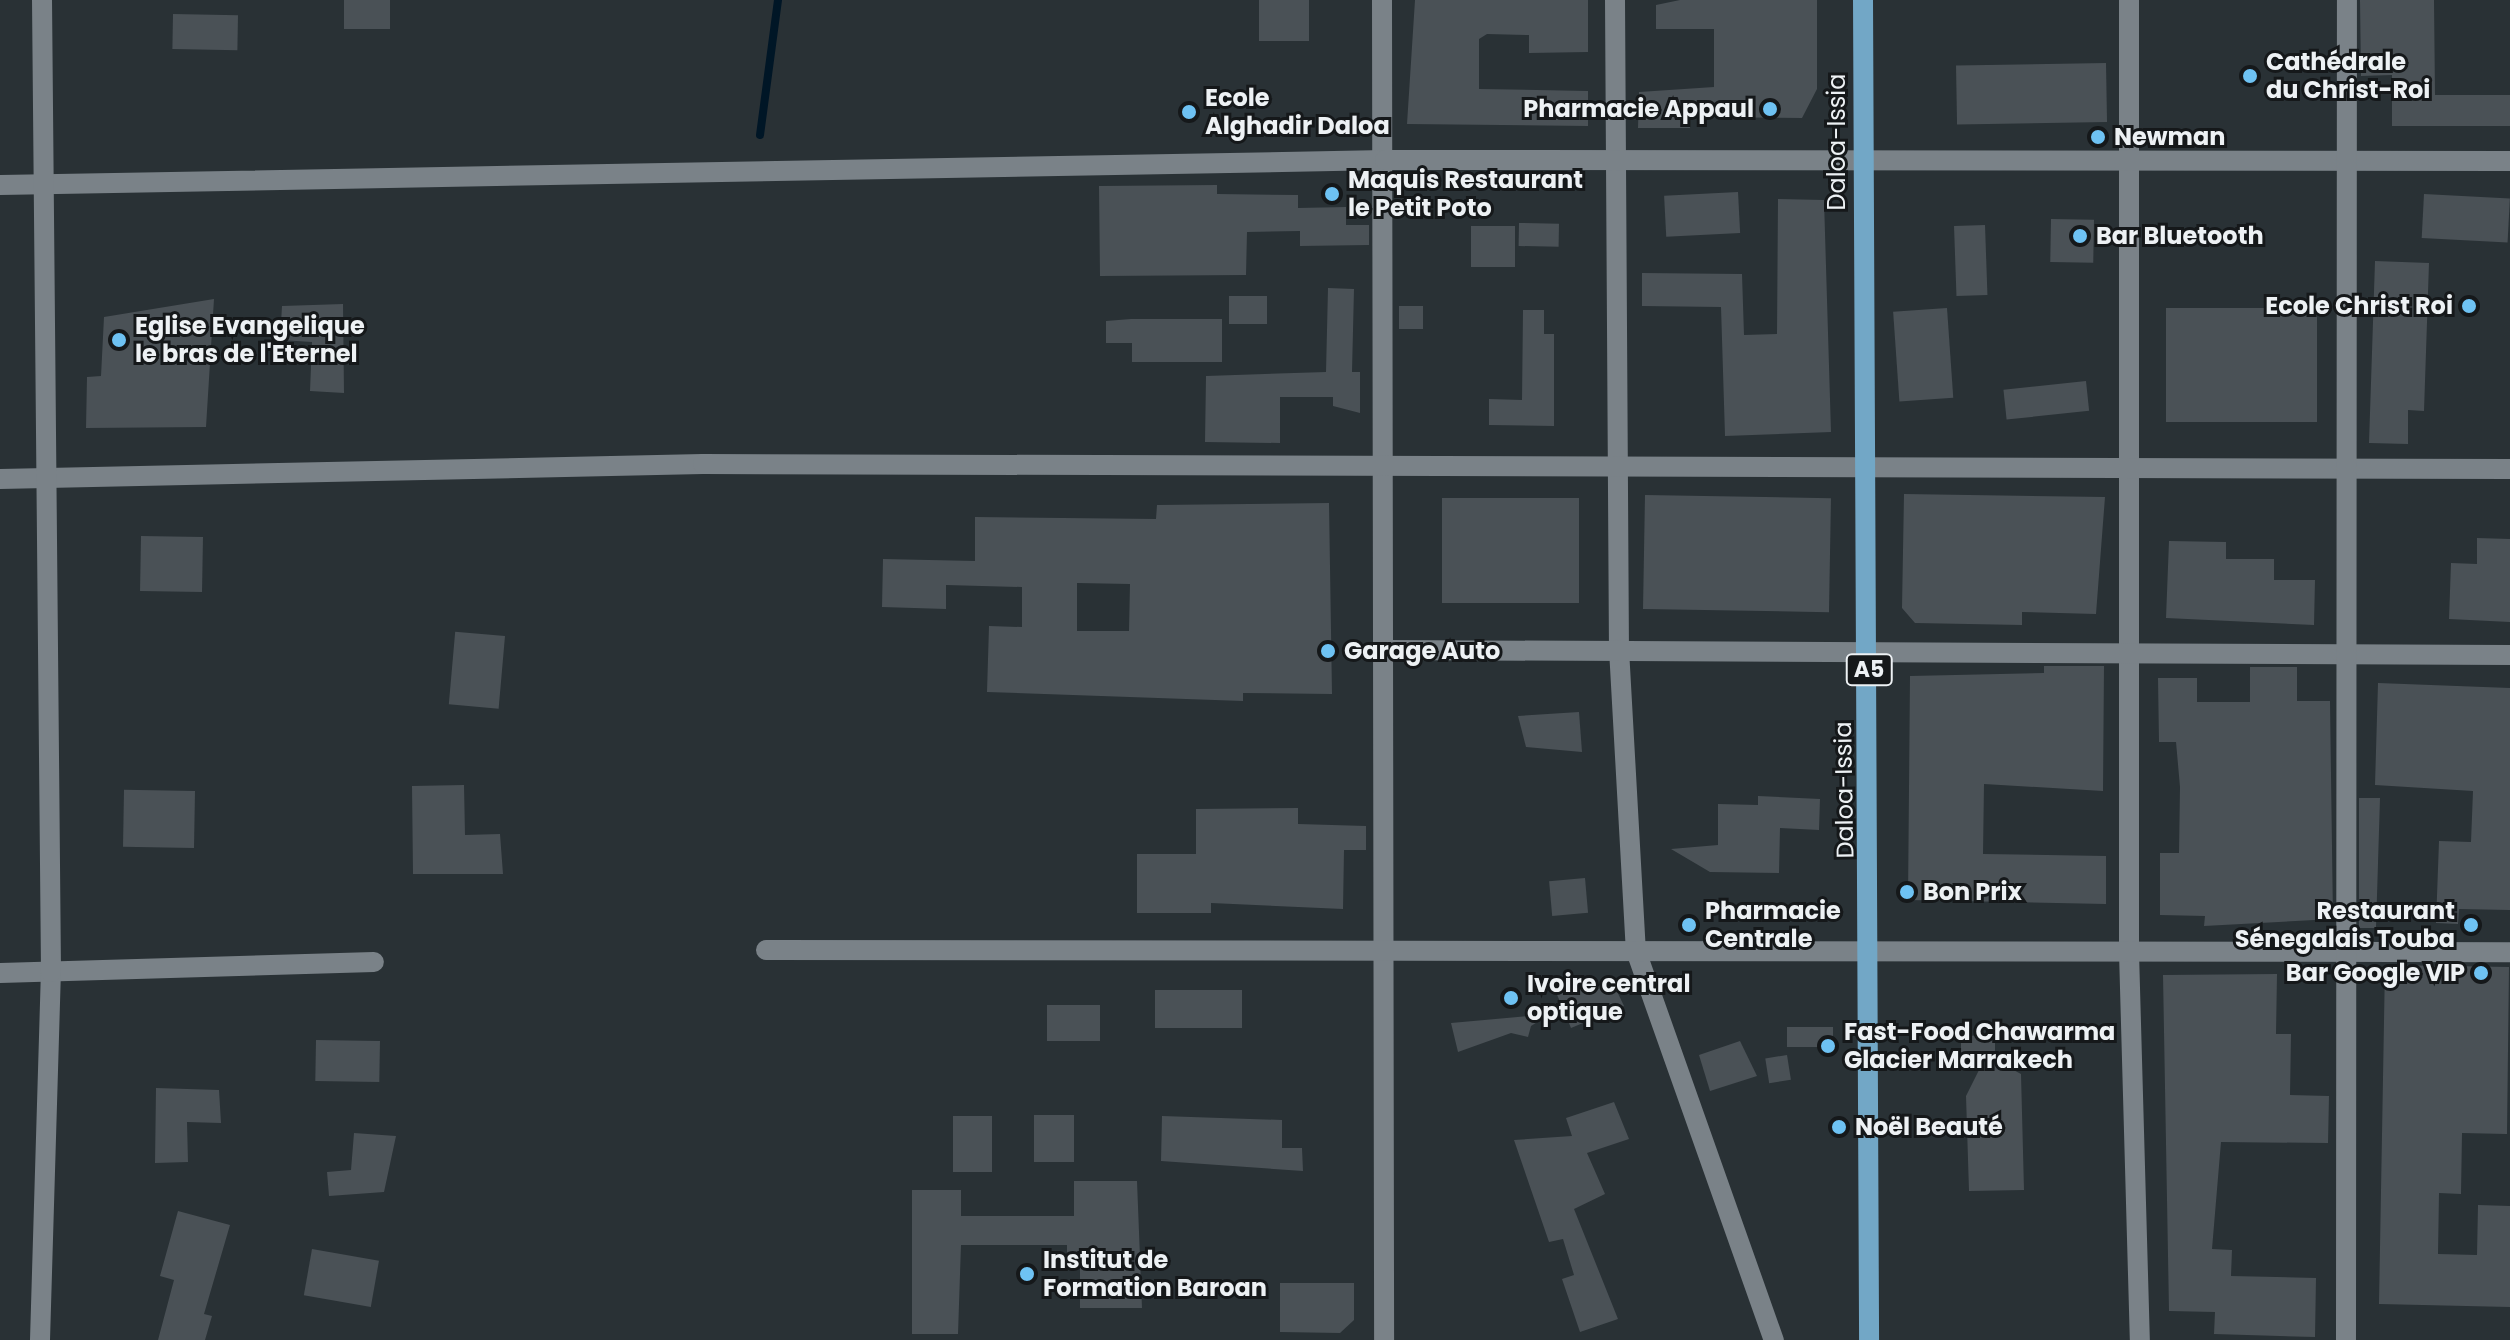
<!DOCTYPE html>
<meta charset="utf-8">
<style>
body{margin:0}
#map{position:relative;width:2510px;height:1340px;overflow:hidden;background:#293135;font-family:Poppins,sans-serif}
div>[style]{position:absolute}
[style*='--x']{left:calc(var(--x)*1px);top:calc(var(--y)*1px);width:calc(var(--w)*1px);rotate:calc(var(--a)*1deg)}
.stream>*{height:8px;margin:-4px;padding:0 4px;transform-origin:4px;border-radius:4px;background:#001626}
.building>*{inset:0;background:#4a5156;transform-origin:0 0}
.minor>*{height:20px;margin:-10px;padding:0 10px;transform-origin:10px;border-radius:10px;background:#7a8288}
.major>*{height:20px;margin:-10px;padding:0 10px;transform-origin:10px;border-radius:10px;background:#72a7c6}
.dots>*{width:22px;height:22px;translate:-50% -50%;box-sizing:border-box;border:4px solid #15181a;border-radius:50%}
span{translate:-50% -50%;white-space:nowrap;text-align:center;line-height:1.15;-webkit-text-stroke:6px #15181a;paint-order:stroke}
.shield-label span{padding:2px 6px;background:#15181a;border:2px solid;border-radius:6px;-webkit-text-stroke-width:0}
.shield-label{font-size:22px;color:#edf1f4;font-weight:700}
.poi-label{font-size:24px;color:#edf1f4;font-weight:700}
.left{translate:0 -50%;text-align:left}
.right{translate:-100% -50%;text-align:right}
.street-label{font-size:24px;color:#edf1f4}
</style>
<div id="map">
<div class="stream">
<i style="--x:760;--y:135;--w:136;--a:-82.4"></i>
</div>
<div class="building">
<i style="left:344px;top:0;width:46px;height:29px"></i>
<i style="left:1259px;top:0;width:50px;height:41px"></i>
<i style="clip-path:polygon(1415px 0,1588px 0,1588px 52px,1529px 53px,1529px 35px,1487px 34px,1479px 39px,1479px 89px,1588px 91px,1588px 126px,1407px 124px)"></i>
<i style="clip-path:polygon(1680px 0,1817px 0,1817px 89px,1802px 118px,1690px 117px,1690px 128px,1638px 128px,1639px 92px,1714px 87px,1714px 29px,1656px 29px,1656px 5px)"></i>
<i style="clip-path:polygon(2360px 0,2434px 0,2435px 95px,2510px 95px,2510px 126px,2392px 126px,2392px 75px,2361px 76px)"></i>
<i style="left:173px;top:14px;width:65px;height:35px;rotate:1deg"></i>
<i style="left:2106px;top:63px;width:59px;height:150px;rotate:89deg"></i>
<i style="clip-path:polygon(1217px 185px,1217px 194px,1298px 195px,1298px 208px,1346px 207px,1346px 225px,1369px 225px,1369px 245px,1300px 246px,1300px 231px,1247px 232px,1246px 275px,1100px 276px,1099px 186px)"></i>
<i style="left:1738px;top:192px;width:41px;height:74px;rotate:87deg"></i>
<i style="left:2424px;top:194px;width:86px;height:44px;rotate:3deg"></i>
<i style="clip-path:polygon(1778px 199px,1824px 200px,1831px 432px,1725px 436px,1721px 307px,1642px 306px,1642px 273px,1742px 274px,1744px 335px,1777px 334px)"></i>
<i style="left:2051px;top:219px;width:43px;height:43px;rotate:1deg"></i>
<i style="left:1519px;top:223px;width:40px;height:23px;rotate:1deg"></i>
<i style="left:1985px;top:225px;width:70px;height:31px;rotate:88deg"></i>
<i style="left:1471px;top:226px;width:44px;height:41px"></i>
<i style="clip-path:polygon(2375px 261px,2429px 263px,2424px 411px,2408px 410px,2408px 444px,2369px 443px)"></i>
<i style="clip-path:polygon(1328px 288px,1354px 289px,1352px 372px,1360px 372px,1360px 413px,1333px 406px,1333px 397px,1280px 397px,1280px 443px,1205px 442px,1206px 376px,1326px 372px)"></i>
<i style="left:1229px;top:296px;width:38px;height:28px"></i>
<i style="clip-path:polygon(214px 299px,206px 427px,86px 428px,87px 377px,101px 376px,104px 317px)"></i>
<i style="clip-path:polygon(343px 304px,344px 393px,310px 391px,312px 342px,280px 340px,282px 306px)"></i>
<i style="left:1399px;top:306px;width:24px;height:23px"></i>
<i style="left:1947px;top:308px;width:90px;height:54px;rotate:86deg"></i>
<i style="left:2166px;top:308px;width:151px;height:114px"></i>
<i style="clip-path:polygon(1523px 310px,1544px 310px,1544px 334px,1554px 334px,1554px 426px,1489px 425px,1489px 399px,1522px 400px)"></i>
<i style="clip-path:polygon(1131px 319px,1222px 319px,1222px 362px,1132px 362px,1132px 343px,1106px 343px,1106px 321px)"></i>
<i style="left:2086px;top:381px;width:30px;height:83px;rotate:84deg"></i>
<i style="clip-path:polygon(1904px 494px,2105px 497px,2096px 614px,2022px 612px,2022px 625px,1915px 623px,1902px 608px)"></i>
<i style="left:1645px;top:495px;width:186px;height:114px;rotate:1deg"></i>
<i style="left:1442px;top:498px;width:137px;height:105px"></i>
<i style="clip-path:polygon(evenodd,1329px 503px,1332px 694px,1243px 693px,1243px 701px,987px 692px,989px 626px,1022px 627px,1022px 587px,946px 585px,946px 609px,882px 607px,883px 559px,975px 561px,975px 517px,1156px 519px,1157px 505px,1329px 503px,1077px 583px,1130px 584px,1129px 631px,1077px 631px,1077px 583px)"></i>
<i style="left:141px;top:536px;width:62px;height:55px;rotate:1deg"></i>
<i style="clip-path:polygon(2477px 538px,2510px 539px,2510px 622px,2449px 619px,2451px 563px,2477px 564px)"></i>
<i style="clip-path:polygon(2169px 541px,2226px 542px,2226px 559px,2274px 559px,2274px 580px,2315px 580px,2314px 625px,2166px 618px)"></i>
<i style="left:505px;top:636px;width:73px;height:50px;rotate:95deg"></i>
<i style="clip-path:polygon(2044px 666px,2104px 666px,2103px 791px,1984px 784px,1983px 854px,2106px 856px,2106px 904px,1908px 900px,1910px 676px,2044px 673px)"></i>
<i style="clip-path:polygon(2250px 667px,2297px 667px,2297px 701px,2330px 701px,2333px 919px,2204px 926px,2205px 916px,2160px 915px,2160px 853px,2179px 853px,2180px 787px,2176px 742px,2159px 742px,2158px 678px,2197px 678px,2197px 702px,2250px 702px)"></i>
<i style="clip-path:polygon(2378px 683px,2510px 688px,2510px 910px,2459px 909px,2458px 924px,2436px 923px,2439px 841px,2471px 842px,2473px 791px,2375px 785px)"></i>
<i style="clip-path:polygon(1579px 712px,1582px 752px,1526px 747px,1518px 716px)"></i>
<i style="clip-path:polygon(464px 785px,465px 835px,500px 834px,503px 874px,413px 874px,412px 786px)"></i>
<i style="left:195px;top:791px;width:57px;height:71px;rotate:91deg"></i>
<i style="clip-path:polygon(1758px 796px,1820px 799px,1819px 830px,1780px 828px,1779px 873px,1710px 872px,1671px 849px,1718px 845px,1718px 804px,1758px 805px)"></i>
<i style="clip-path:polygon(2359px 798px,2380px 798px,2376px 928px,2359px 928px)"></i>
<i style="clip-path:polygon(1298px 808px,1298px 824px,1366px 826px,1366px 850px,1344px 850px,1343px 909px,1211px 903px,1211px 913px,1137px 913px,1137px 854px,1196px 854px,1196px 809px)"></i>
<i style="left:1585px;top:878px;width:35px;height:36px;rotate:85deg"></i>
<i style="clip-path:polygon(2385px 965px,2509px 967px,2507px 1134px,2462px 1133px,2461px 1194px,2439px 1193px,2438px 1254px,2477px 1255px,2478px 1205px,2510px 1206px,2510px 1307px,2379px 1304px)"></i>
<i style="clip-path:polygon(2277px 974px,2276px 1034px,2291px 1034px,2290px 1095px,2329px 1096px,2328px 1143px,2221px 1142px,2212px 1249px,2232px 1250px,2231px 1276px,2316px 1278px,2315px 1337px,2214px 1334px,2215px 1312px,2169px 1311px,2163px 975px)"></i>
<i style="clip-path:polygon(1553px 985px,1614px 985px,1624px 1006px,1571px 1028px)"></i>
<i style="left:1155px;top:990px;width:87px;height:38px"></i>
<i style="left:1047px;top:1005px;width:53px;height:36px"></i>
<i style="clip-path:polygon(1550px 1014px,1531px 1026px,1528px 1037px,1511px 1033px,1458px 1052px,1451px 1023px)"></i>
<i style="left:1833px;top:1027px;width:20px;height:46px;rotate:90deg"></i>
<i style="clip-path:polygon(1995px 1035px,1995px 1060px,2021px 1074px,2024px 1190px,1969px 1191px,1966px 1096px,1984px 1060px,1961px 1060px,1961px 1036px)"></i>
<i style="left:316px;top:1040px;width:64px;height:41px;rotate:1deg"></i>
<i style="clip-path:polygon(1740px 1041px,1757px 1076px,1710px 1091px,1699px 1055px)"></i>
<i style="left:1787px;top:1055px;width:25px;height:22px;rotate:81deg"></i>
<i style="clip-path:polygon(156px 1088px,219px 1090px,221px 1123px,187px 1122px,188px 1162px,155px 1163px)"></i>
<i style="clip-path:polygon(1614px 1102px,1629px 1139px,1587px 1153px,1605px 1194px,1574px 1209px,1618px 1319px,1580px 1332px,1562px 1279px,1574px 1275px,1563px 1239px,1549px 1242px,1514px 1140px,1572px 1136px,1566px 1118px)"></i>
<i style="left:1034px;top:1115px;width:40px;height:47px"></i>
<i style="left:953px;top:1116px;width:39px;height:56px"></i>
<i style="clip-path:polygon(1162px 1116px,1282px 1120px,1282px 1148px,1302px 1148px,1303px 1171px,1161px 1161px)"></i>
<i style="clip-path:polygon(354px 1133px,396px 1136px,384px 1192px,329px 1196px,327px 1172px,351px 1170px)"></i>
<i style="clip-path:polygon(1074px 1181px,1137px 1181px,1142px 1308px,1080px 1308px,1080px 1264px,1067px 1264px,1067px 1245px,961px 1245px,958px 1334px,912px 1334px,912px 1190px,961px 1190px,961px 1216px,1074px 1216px)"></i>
<i style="clip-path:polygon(178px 1211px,230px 1225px,204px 1314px,212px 1316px,205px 1340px,158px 1340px,174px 1280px,160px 1276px)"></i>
<i style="left:312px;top:1249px;width:68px;height:47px;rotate:10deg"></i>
<i style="clip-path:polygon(1280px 1283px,1354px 1283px,1354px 1320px,1340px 1333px,1280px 1332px)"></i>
</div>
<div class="minor">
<i style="--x:1382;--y:0;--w:1340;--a:89.91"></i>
<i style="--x:1615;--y:0;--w:649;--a:89.65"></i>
<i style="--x:1619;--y:649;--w:302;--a:86.8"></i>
<i style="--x:1636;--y:951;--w:413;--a:70.5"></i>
<i style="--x:2129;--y:0;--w:952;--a:90"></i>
<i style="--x:2129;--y:952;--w:388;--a:88.4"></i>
<i style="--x:0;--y:185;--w:1385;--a:-1.03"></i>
<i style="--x:1385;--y:160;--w:1125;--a:0.05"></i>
<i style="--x:0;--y:479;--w:703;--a:-1.22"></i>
<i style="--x:703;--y:464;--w:1807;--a:0.16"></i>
<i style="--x:1387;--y:650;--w:1123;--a:0.26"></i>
<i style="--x:766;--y:950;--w:1744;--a:0.07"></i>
<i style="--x:0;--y:973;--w:374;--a:-1.7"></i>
<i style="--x:40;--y:1340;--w:368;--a:-88.3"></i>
<i style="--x:51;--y:972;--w:972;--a:-90.53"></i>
<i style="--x:2346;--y:1340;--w:1340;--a:-89.96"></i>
</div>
<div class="major">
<i style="--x:1863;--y:0;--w:1340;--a:89.74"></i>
</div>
<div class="dots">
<i style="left:2250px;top:76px;background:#6ec2f3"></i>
<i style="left:1770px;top:109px;background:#6ec2f3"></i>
<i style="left:1189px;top:112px;background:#6ec2f3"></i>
<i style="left:2098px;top:137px;background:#6ec2f3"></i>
<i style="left:1332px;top:194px;background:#6ec2f3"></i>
<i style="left:2080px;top:236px;background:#6ec2f3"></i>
<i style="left:2469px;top:306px;background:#6ec2f3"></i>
<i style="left:119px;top:340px;background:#6ec2f3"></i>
<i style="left:1328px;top:651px;background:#6ec2f3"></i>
<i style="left:1907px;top:892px;background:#6ec2f3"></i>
<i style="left:1689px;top:925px;background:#6ec2f3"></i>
<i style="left:2471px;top:925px;background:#6ec2f3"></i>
<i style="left:2481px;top:973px;background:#6ec2f3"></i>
<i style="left:1511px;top:998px;background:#6ec2f3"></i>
<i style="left:1828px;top:1046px;background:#6ec2f3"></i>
<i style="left:1839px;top:1127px;background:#6ec2f3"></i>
<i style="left:1027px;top:1274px;background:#6ec2f3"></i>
</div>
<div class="shield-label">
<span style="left:1869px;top:670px">A5</span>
</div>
<div class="poi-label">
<span class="left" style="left:2266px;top:76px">Cathédrale<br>du Christ-Roi</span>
<span class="left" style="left:1205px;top:112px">Ecole<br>Alghadir Daloa</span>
<span class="right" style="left:1754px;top:109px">Pharmacie Appaul</span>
<span class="left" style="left:2114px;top:137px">Newman</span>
<span class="left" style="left:1348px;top:194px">Maquis Restaurant<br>le Petit Poto</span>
<span class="left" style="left:2096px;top:236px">Bar Bluetooth</span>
<span class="right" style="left:2453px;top:306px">Ecole Christ Roi</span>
<span class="left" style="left:135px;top:340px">Eglise Evangelique<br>le bras de l'Eternel</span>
<span class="left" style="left:1344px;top:651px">Garage Auto</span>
<span class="left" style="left:1923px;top:892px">Bon Prix</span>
<span class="left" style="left:1705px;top:925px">Pharmacie<br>Centrale</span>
<span class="right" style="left:2455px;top:925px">Restaurant<br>Sénegalais Touba</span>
<span class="right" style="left:2465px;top:973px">Bar Google VIP</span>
<span class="left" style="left:1527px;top:998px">Ivoire central<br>optique</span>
<span class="left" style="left:1844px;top:1046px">Fast-Food Chawarma<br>Glacier Marrakech</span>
<span class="left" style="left:1855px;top:1127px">Noël Beauté</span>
<span class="left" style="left:1043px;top:1274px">Institut de<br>Formation Baroan</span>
</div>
<div class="street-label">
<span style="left:1837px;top:142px;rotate:-90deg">Daloa-Issia</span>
<span style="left:1844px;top:790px;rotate:-91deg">Daloa-Issia</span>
</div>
</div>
